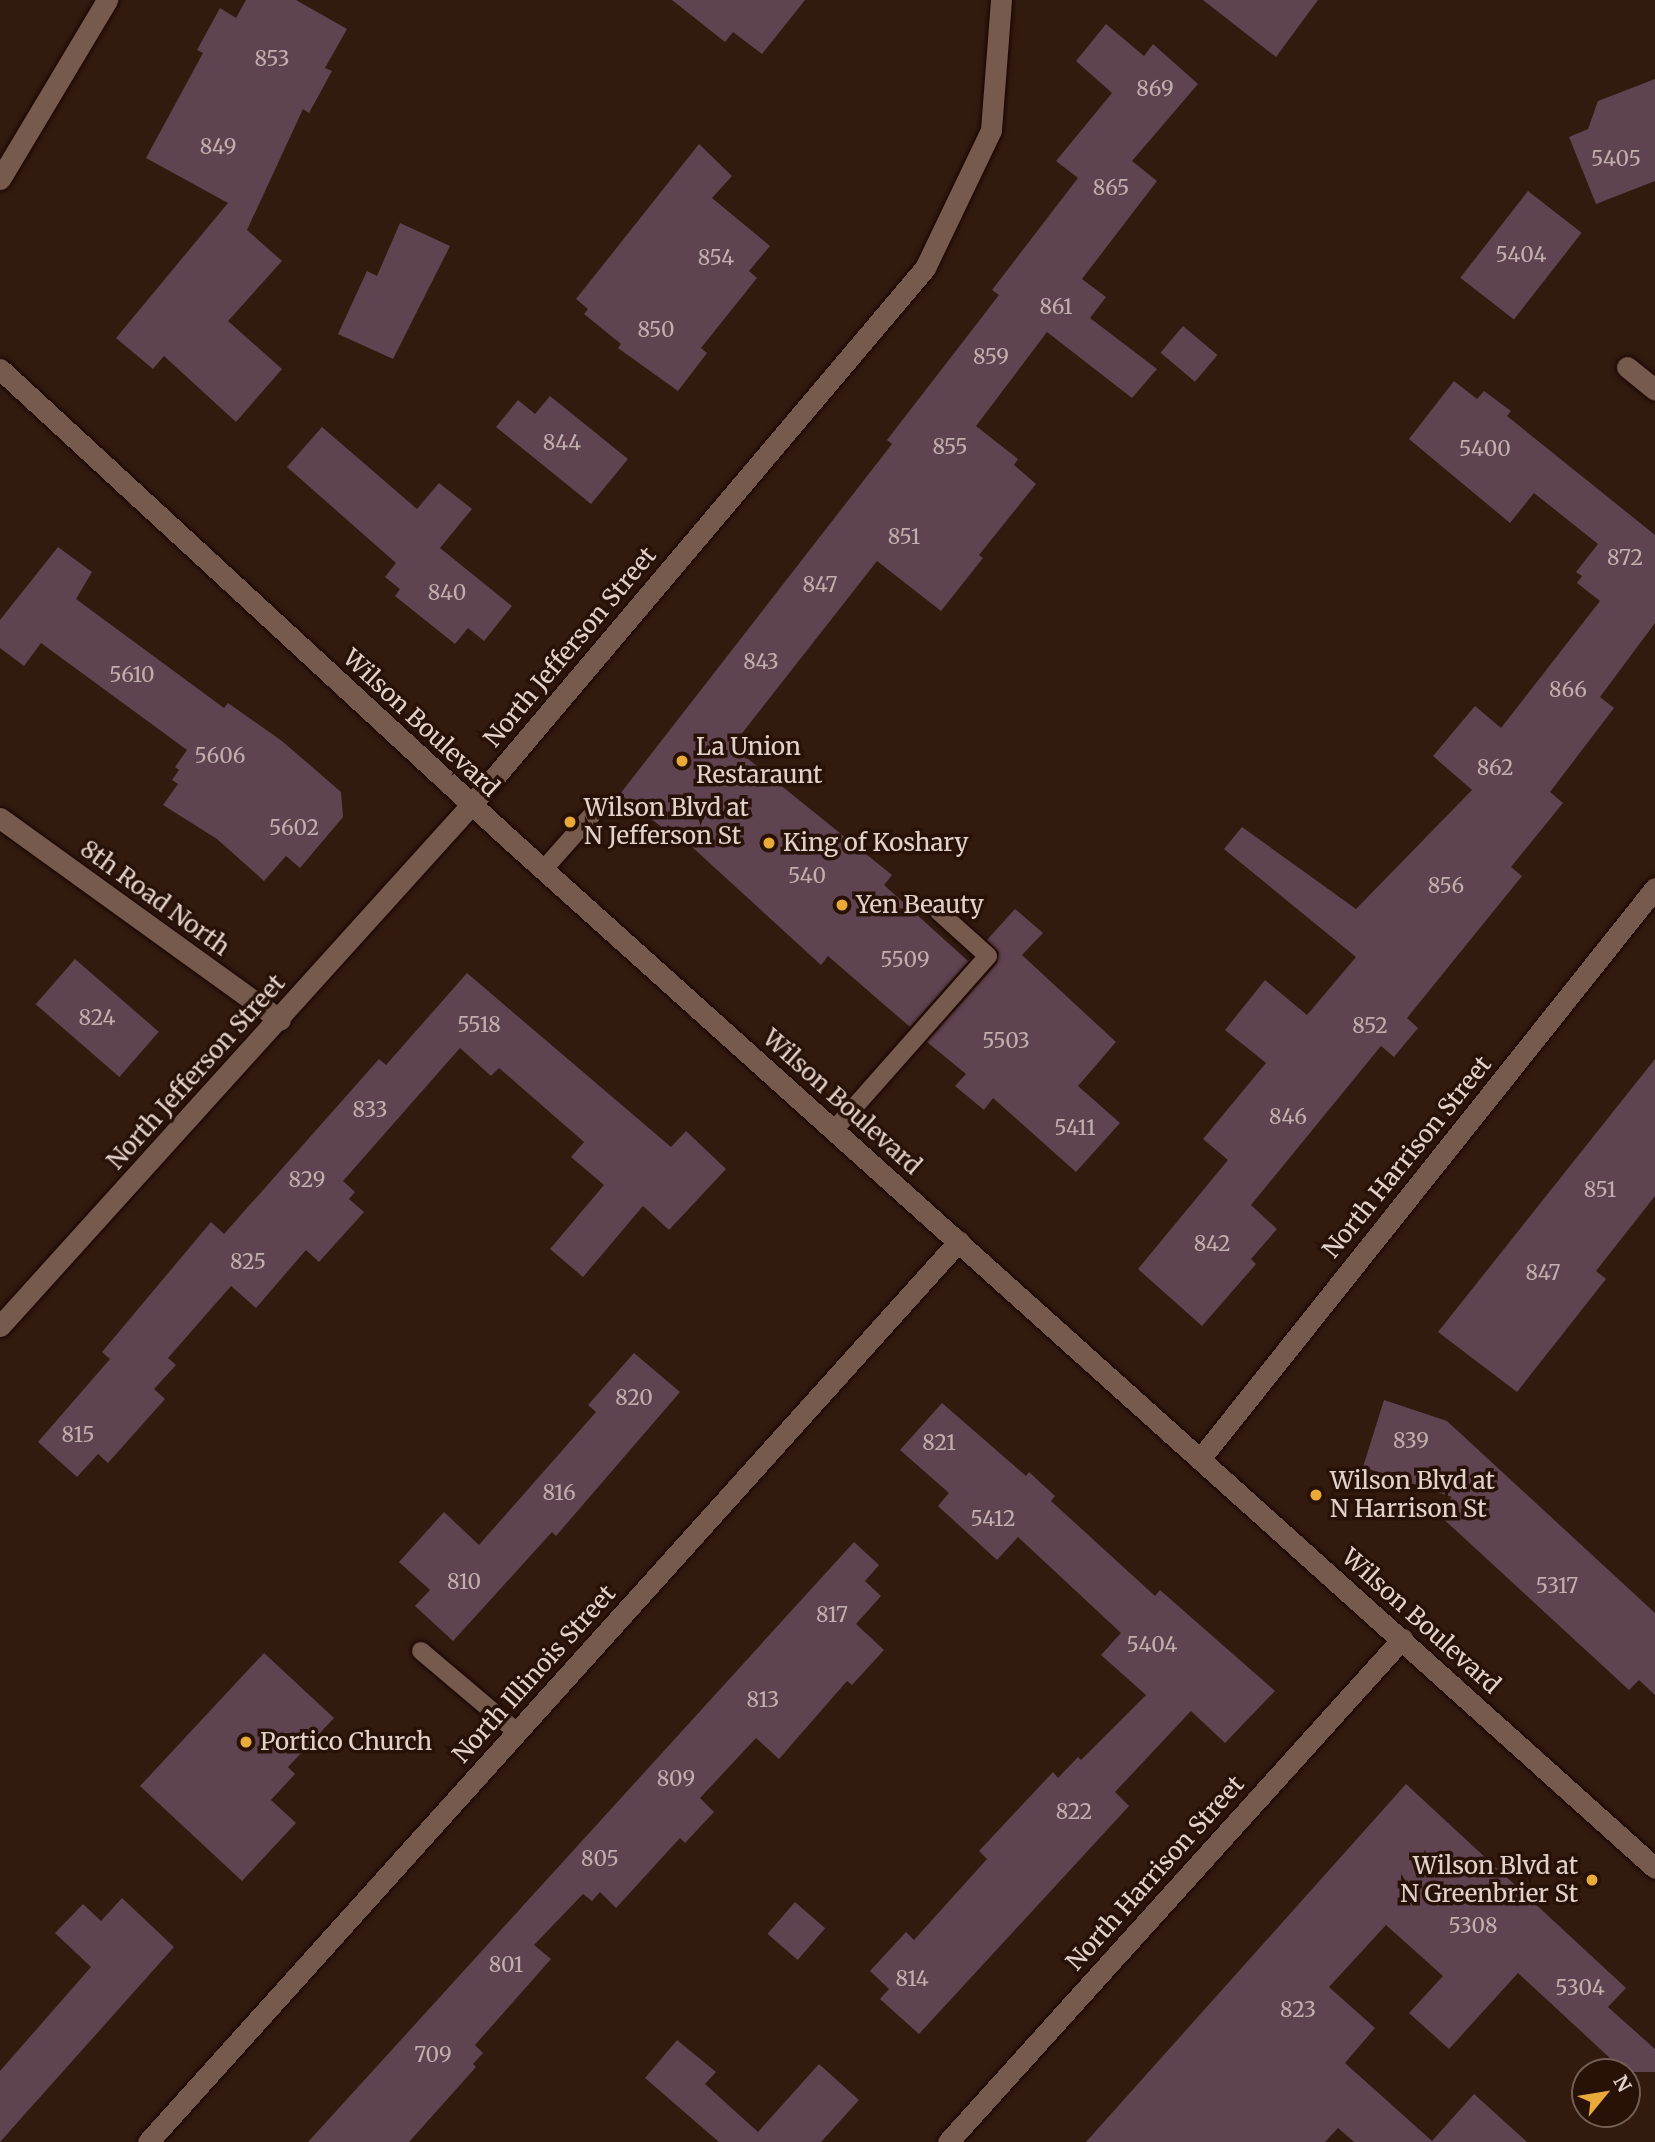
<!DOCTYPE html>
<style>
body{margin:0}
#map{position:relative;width:1655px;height:2142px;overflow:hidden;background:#321a0f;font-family:Merriweather,serif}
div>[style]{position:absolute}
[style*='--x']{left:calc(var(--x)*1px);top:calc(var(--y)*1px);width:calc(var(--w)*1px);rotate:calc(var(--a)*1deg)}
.building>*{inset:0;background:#5f4350;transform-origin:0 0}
.roads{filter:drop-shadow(0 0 2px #190500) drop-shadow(0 0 2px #190500)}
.service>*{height:18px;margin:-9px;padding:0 9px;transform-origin:9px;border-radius:9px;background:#775a4e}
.minor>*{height:21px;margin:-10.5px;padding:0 10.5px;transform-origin:10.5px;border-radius:10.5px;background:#775a4e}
.tertiary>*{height:21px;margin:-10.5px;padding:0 10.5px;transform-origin:10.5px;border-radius:10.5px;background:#775a4e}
.secondary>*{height:21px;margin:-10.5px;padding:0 10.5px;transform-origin:10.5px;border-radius:10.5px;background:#775a4e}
.dots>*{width:19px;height:19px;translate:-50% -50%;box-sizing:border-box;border:4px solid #281107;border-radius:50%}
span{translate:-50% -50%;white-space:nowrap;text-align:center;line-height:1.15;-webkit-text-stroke:7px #281107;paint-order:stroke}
.number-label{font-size:21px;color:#c2aeac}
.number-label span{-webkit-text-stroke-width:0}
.street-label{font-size:24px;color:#e3d2cb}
.poi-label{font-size:24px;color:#e3d2cb}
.left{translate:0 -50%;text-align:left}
.right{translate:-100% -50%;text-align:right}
.north{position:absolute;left:1571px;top:2058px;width:70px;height:70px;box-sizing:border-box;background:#281107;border:2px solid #735e55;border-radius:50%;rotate:60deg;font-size:19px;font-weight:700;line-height:28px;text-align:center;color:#e3d2cb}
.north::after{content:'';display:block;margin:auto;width:24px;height:32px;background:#eaaa39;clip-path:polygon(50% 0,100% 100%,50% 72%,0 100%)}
</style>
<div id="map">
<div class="building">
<i style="clip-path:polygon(246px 0,296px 0,347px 29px,325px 68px,332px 71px,309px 113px,303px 109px,247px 230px,282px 261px,228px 321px,282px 369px,236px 422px,164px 356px,153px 369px,116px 338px,228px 203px,146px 158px,203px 53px,197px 50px,220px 8px,236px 18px)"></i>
<i style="clip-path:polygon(672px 0,805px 0,762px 54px,733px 32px,725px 42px)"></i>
<i style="clip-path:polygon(1203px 0,1318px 0,1276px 57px)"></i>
<i style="clip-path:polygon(1106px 24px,1144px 56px,1153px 44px,1198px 84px,1132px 161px,1157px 181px,1082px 279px,1106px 297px,1090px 318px,1157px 369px,1132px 398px,1047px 332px,976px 426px,1018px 459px,1014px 465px,1036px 484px,979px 555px,983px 558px,941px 611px,877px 561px,732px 746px,892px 875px,884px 885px,968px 961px,972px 957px,910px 1027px,828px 956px,821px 965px,668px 825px,664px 829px,620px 794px,892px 444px,887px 440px,999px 295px,992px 290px,1078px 178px,1056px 161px,1112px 93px,1076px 61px)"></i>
<i style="clip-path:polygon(1655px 79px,1655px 181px,1596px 204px,1569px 137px,1588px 129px,1598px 101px)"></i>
<i style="clip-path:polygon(699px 144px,732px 176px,712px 198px,770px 246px,749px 271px,757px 278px,701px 348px,707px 353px,678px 391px,618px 348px,621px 344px,584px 314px,588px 309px,576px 299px)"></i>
<i style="left:1528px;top:191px;width:68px;height:110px;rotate:38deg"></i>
<i style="clip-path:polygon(400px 223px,450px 246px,393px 359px,338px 334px,367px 271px,377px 276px)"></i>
<i style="left:1183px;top:326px;width:45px;height:35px;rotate:40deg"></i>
<i style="clip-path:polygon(1454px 381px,1477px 399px,1484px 391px,1511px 411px,1507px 416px,1655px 535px,1655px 623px,1600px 697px,1614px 708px,1550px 792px,1563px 803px,1511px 867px,1522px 876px,1407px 1018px,1418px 1028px,1394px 1057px,1381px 1046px,1251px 1205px,1277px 1229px,1251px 1259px,1256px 1264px,1202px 1326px,1138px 1269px,1228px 1160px,1203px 1139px,1266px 1063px,1225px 1030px,1265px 980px,1307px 1015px,1356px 957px,1224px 849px,1242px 827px,1356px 909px,1472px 790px,1433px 756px,1475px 706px,1501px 728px,1600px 601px,1577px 583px,1582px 576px,1576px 572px,1598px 544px,1534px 493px,1510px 523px,1409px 439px)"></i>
<i style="clip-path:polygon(550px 396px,628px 459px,591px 504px,496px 427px,518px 400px,535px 414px)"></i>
<i style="clip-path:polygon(322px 427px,417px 509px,439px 483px,472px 509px,440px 548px,512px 606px,484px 641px,468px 628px,455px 644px,395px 596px,400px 589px,385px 577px,396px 563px,287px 467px)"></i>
<i style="clip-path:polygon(58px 547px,92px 572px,76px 599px,224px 708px,228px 703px,282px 741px,341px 792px,343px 817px,300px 868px,286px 856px,264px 881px,217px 839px,163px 805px,178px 784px,172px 780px,179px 770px,175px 767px,187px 750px,41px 643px,24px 666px,0 648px,0 620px)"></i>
<i style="clip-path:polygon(1015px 909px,1043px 933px,1022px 955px,1116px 1042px,1078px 1086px,1120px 1123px,1076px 1172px,993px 1098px,984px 1110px,955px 1086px,966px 1074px,927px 1042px,997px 963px,999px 952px,987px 940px)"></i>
<i style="left:75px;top:959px;width:111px;height:60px;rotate:41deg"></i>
<i style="clip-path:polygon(467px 973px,671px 1147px,686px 1131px,726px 1169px,669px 1230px,643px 1206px,583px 1277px,550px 1249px,604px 1185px,571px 1157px,584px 1142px,499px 1068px,491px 1076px,460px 1048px,343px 1181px,355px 1192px,349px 1199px,364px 1212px,319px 1262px,306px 1250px,256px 1308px,231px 1286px,168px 1358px,176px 1365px,154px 1389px,165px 1399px,108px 1463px,98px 1454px,77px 1477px,38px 1442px,110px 1359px,102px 1352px,211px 1222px,224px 1234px,379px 1059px,386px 1065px)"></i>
<i style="clip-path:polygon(1655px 1059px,1655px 1196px,1596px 1271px,1606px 1279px,1517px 1392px,1438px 1332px)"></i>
<i style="clip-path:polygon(634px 1353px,680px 1392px,556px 1536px,552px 1532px,453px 1641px,415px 1606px,430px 1590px,399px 1562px,444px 1512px,479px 1545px,596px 1412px,588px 1405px)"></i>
<i style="clip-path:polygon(1384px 1400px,1447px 1421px,1655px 1613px,1655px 1695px,1639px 1680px,1629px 1690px,1437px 1513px,1452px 1497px,1363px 1467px)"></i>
<i style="clip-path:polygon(942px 1403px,1026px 1476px,1029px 1472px,1055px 1496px,1051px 1501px,1155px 1596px,1160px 1590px,1275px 1691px,1225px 1743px,1191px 1711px,1115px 1792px,1129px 1806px,919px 2034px,880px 1999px,889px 1989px,870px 1971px,906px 1932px,914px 1940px,987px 1859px,979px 1851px,1053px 1772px,1058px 1778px,1078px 1757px,1081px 1760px,1146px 1695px,1101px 1655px,1121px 1633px,1018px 1537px,997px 1560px,938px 1506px,949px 1493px,900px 1450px)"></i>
<i style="clip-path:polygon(854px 1542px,879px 1565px,865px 1581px,881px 1596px,856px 1624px,884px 1650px,852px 1685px,847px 1681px,779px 1759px,756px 1738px,700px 1798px,714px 1812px,685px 1843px,680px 1838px,616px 1908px,600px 1892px,592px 1901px,583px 1894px,534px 1945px,551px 1959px,475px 2045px,483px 2053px,473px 2064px,476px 2067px,409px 2142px,308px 2142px)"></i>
<i style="clip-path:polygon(264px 1653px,334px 1718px,288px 1767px,295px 1774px,271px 1800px,296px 1823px,242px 1881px,140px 1786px)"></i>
<i style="clip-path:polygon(1406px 1784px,1626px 1988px,1608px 2007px,1655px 2049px,1655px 2072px,1625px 2072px,1518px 1973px,1449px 2049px,1409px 2013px,1443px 1976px,1386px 1925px,1329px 1987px,1375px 2028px,1345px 2063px,1432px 2141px,1474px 2094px,1527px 2142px,1354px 2142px,1338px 2128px,1325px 2142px,1086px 2142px)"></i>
<i style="clip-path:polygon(122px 1898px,174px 1947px,0 2142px,0 2071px,91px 1967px,55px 1933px,83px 1904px,101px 1921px)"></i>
<i style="left:795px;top:1902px;width:40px;height:42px;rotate:41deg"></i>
<i style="clip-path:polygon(677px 2040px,716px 2072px,705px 2084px,758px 2132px,819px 2064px,859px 2100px,821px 2142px,719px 2142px,645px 2078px)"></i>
</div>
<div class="roads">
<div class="service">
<i style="--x:544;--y:869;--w:81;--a:-48.5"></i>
<i style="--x:834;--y:1130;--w:232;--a:-48.5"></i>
<i style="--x:988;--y:956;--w:67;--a:-138"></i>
<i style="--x:421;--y:1651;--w:126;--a:40.2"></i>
</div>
<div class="minor">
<i style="--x:0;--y:179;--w:209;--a:-59.1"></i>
<i style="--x:1627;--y:367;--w:36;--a:39"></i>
<i style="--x:0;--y:818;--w:345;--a:35.8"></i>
<i style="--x:0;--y:1326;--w:702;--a:-47.89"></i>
<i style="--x:471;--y:805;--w:703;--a:-49.79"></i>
<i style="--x:925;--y:268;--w:153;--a:-64.4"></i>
<i style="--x:991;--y:130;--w:130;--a:-85.6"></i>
<i style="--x:148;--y:2142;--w:1212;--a:-48.01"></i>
<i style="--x:948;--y:2142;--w:678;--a:-47.93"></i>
</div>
<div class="tertiary">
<i style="--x:1200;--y:1459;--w:730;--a:-51.45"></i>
</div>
<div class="secondary">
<i style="--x:0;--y:369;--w:689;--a:42.7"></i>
<i style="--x:506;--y:836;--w:1544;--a:41.93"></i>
</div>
</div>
<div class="dots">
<i style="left:682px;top:761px;background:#eaaa39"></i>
<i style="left:570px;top:822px;background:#eaaa39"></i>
<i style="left:769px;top:843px;background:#eaaa39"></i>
<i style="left:842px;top:905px;background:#eaaa39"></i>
<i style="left:1316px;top:1495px;background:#eaaa39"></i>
<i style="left:246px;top:1742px;background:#eaaa39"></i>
<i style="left:1592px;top:1880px;background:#eaaa39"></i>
</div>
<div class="number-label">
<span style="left:272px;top:59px">853</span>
<span style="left:1155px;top:89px">869</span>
<span style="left:218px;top:147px">849</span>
<span style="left:1616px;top:159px">5405</span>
<span style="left:1111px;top:188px">865</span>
<span style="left:1521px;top:255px">5404</span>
<span style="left:716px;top:258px">854</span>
<span style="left:1056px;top:307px">861</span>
<span style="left:656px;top:330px">850</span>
<span style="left:991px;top:357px">859</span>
<span style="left:562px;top:443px">844</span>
<span style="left:950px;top:447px">855</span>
<span style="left:1485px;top:449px">5400</span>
<span style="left:904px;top:537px">851</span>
<span style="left:1625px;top:558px">872</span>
<span style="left:820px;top:585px">847</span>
<span style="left:447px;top:593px">840</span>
<span style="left:761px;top:662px">843</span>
<span style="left:132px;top:675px">5610</span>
<span style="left:1568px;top:690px">866</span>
<span style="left:220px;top:756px">5606</span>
<span style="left:1495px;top:768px">862</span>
<span style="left:294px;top:828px">5602</span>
<span style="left:807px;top:876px">540</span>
<span style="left:1446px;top:886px">856</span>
<span style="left:905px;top:960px">5509</span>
<span style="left:97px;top:1018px">824</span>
<span style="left:479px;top:1025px">5518</span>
<span style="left:1370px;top:1026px">852</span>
<span style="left:1006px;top:1041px">5503</span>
<span style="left:370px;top:1110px">833</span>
<span style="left:1288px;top:1117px">846</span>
<span style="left:1075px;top:1128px">5411</span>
<span style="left:307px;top:1180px">829</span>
<span style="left:1600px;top:1190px">851</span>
<span style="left:1212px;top:1244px">842</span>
<span style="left:248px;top:1262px">825</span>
<span style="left:1543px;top:1273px">847</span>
<span style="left:634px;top:1398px">820</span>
<span style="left:78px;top:1435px">815</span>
<span style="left:1411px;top:1441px">839</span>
<span style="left:939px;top:1443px">821</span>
<span style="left:559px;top:1493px">816</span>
<span style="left:993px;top:1519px">5412</span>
<span style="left:464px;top:1582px">810</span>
<span style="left:1557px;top:1586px">5317</span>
<span style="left:832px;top:1615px">817</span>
<span style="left:1152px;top:1645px">5404</span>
<span style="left:763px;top:1700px">813</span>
<span style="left:676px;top:1779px">809</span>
<span style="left:1074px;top:1812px">822</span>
<span style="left:600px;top:1859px">805</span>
<span style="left:1473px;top:1926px">5308</span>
<span style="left:506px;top:1965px">801</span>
<span style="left:912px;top:1979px">814</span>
<span style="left:1580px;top:1988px">5304</span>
<span style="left:1298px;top:2010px">823</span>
<span style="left:433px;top:2055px">709</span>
</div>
<div class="street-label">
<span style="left:570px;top:647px;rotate:-50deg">North Jefferson Street</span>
<span style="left:421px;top:723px;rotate:43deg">Wilson Boulevard</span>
<span style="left:155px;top:898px;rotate:36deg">8th Road North</span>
<span style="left:196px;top:1072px;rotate:-48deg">North Jefferson Street</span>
<span style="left:842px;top:1102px;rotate:42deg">Wilson Boulevard</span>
<span style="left:1407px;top:1157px;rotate:-51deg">North Harrison Street</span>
<span style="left:1421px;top:1621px;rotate:42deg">Wilson Boulevard</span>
<span style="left:534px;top:1674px;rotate:-48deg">North Illinois Street</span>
<span style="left:1155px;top:1873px;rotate:-48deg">North Harrison Street</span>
</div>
<div class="poi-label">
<span class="left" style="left:696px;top:761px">La Union<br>Restaraunt</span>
<span class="left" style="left:584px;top:822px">Wilson Blvd at<br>N Jefferson St</span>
<span class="left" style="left:783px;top:843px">King of Koshary</span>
<span class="left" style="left:856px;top:905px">Yen Beauty</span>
<span class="left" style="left:1330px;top:1495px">Wilson Blvd at<br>N Harrison St</span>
<span class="left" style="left:260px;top:1742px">Portico Church</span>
<span class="right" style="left:1578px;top:1880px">Wilson Blvd at<br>N Greenbrier St</span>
</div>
<div class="north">N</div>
</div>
